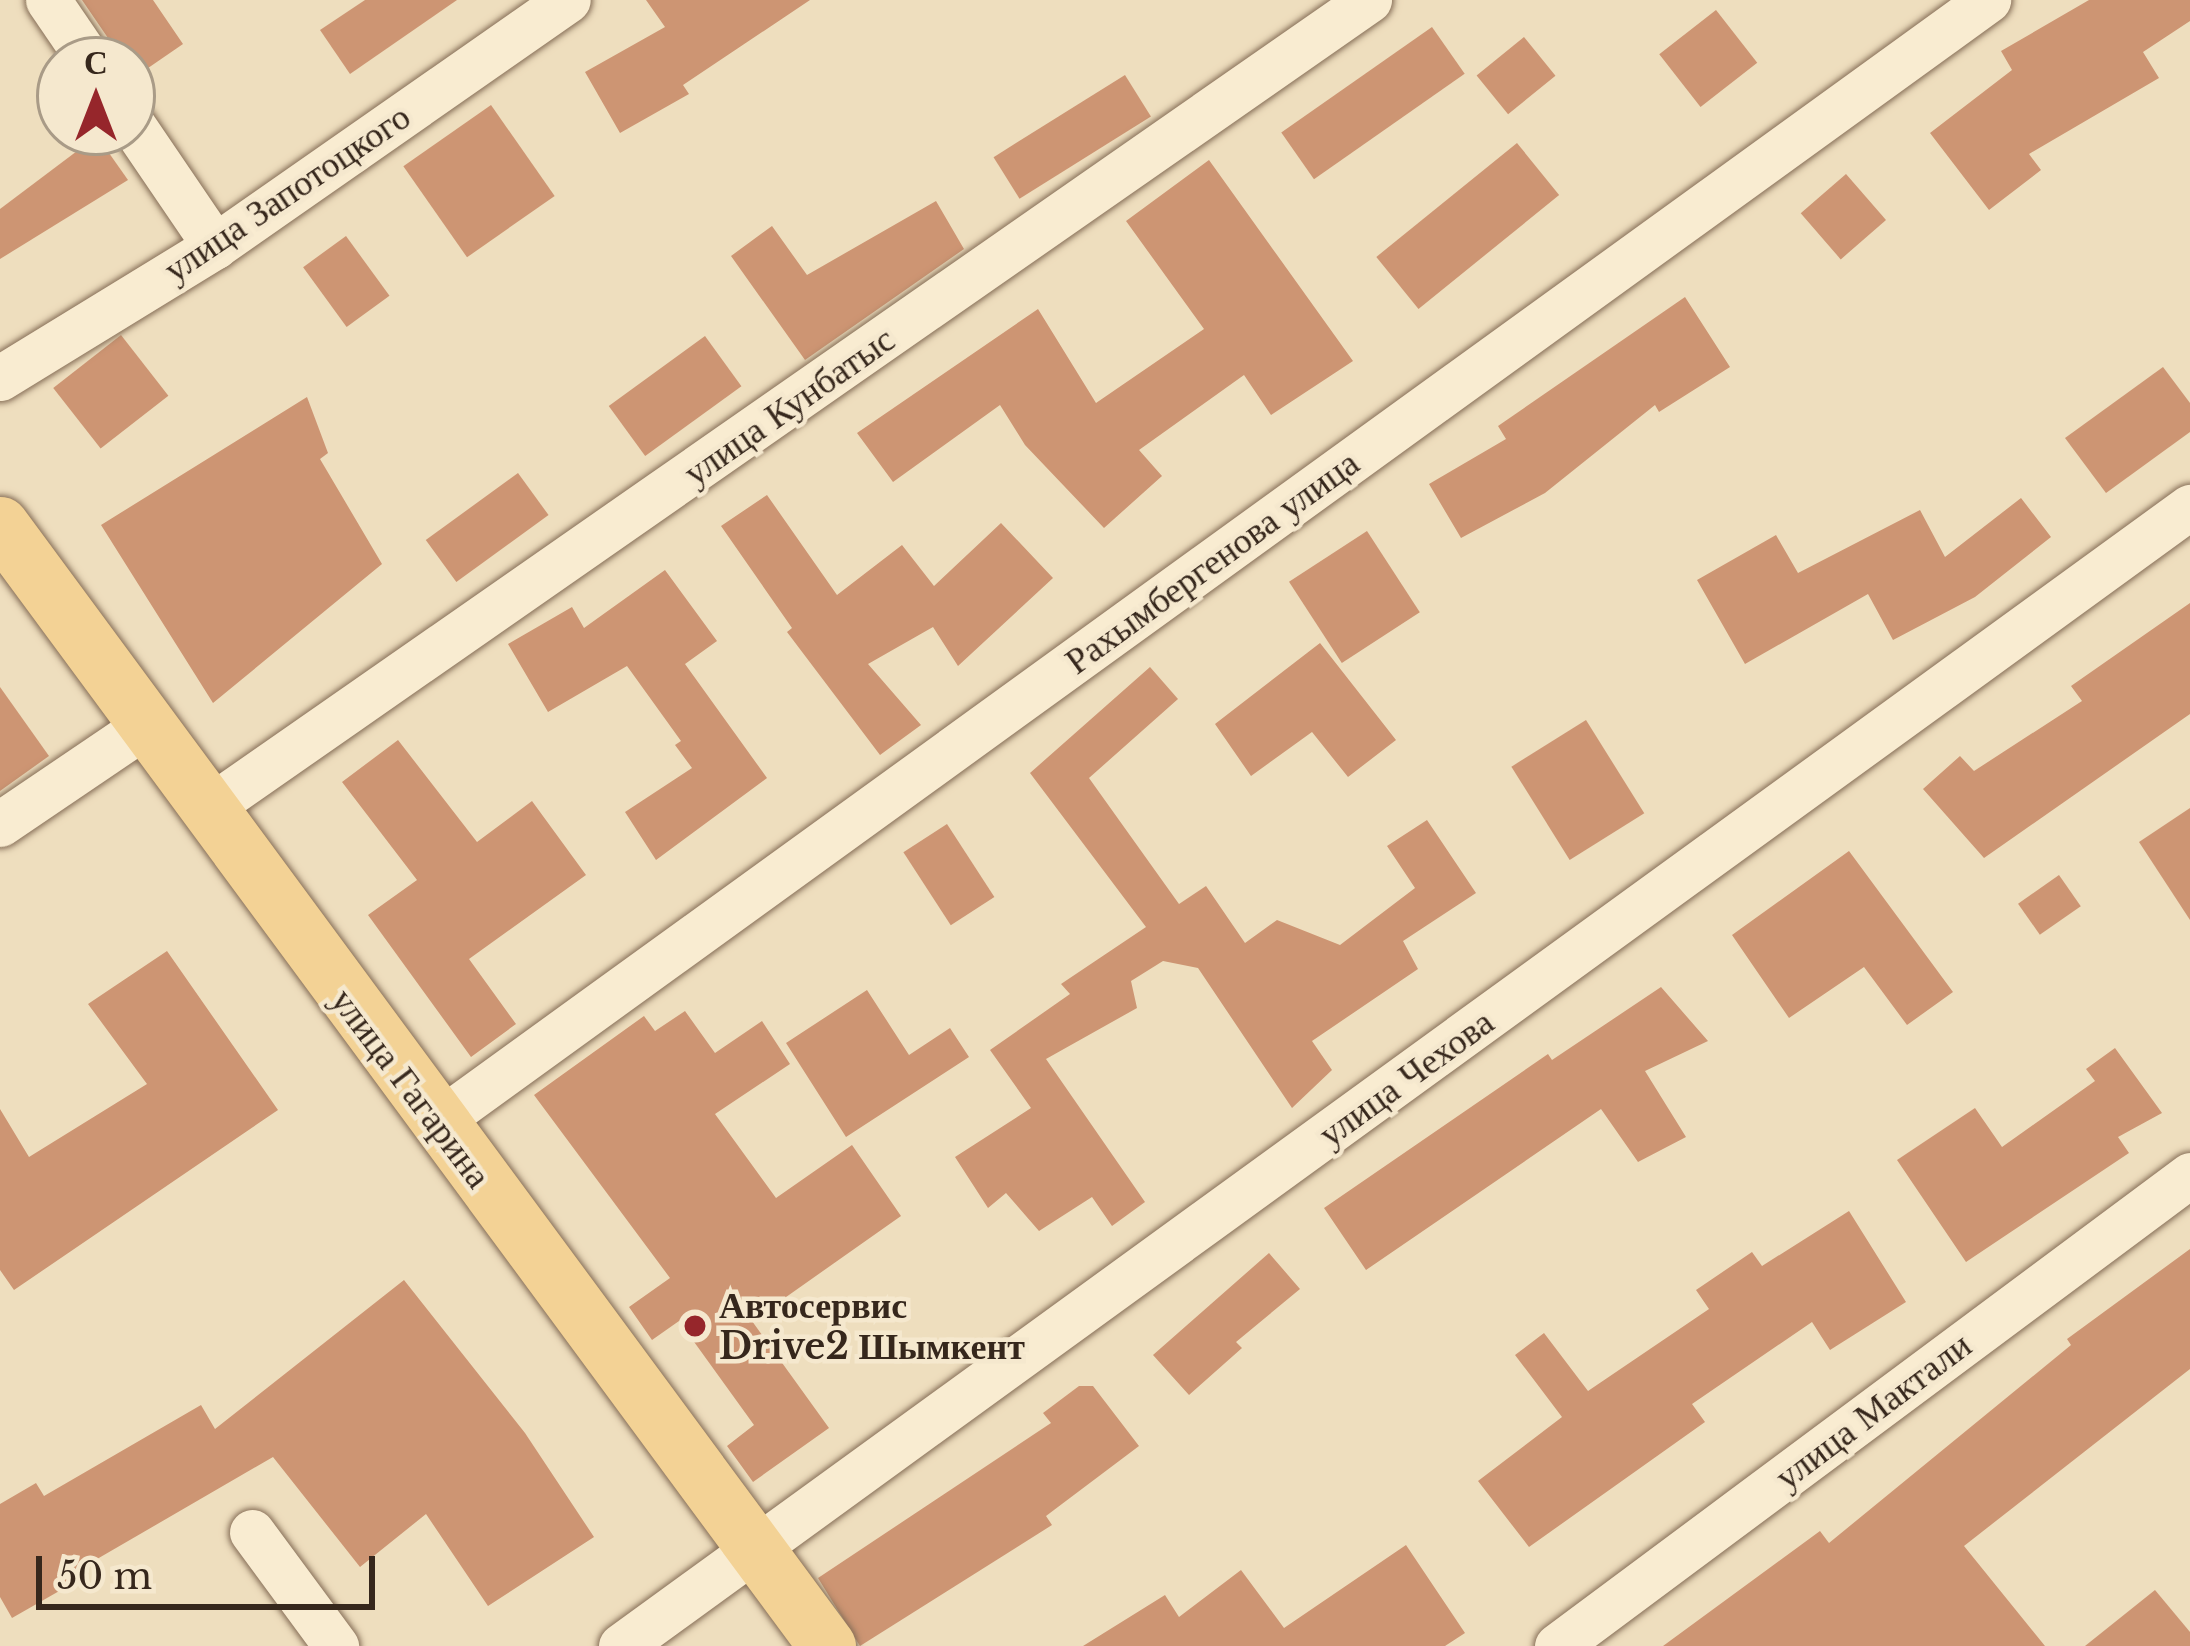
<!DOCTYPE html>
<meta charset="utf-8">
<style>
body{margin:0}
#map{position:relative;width:2190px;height:1646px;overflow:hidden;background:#eedebe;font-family:"Libre Baskerville",serif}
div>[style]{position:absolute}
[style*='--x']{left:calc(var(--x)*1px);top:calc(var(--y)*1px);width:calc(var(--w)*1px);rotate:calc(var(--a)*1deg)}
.building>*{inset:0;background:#cd9573;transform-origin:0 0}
.roads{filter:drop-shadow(0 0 3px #866e57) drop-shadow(0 0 3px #866e57)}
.minor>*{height:45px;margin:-22.5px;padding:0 22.5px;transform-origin:22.5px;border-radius:22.5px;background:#f9ecd1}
.major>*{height:57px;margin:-28.5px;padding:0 28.5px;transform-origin:28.5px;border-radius:28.5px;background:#f3d295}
.dots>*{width:33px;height:33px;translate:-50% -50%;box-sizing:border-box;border:6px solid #f5e8ce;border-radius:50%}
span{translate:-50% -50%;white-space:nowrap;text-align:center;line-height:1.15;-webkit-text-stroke:9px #f5e8ce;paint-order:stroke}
.street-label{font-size:36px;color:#36271c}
.poi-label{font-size:36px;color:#36271c;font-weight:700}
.left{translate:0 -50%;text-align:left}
.north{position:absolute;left:36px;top:36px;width:120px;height:120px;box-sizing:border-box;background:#f5e8ce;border:3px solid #a99b87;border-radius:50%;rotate:0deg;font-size:33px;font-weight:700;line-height:48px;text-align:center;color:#36271c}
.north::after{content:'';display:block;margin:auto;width:42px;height:54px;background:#96262b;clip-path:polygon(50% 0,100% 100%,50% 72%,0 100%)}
.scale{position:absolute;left:36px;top:1556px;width:339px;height:54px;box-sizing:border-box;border:6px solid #36271c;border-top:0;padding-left:15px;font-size:36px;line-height:42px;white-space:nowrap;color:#36271c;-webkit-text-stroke:9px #f5e8ce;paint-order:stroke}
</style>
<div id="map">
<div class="building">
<i style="clip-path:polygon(82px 0,153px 0,183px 44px,135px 77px,132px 60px,123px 60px)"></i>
<i style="clip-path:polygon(365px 0,457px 0,350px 74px,320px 30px)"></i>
<i style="clip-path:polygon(646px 0,810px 0,683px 85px,689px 94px,620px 133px,585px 72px,665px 27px)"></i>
<i style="clip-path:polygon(2089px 0,2190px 0,2190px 21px,2143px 52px,2159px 78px,2029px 154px,2041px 170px,1989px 210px,1930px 133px,2012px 70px,2001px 51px)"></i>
<i style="left:1716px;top:10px;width:67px;height:72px;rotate:52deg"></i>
<i style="left:1432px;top:27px;width:57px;height:184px;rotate:55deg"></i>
<i style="left:1524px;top:37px;width:50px;height:61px;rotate:51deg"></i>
<i style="left:1125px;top:75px;width:49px;height:155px;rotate:58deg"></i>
<i style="left:491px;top:105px;width:111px;height:107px;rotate:55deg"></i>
<i style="clip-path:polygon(97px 136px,128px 180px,0 259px,0 209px)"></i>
<i style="left:1517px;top:143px;width:67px;height:181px;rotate:51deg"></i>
<i style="clip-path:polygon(1209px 160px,1353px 361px,1271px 415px,1244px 375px,1139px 450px,1162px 476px,1104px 528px,1025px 445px,1000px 405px,893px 482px,857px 433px,1038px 309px,1096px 403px,1204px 329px,1126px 221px)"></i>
<i style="left:1846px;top:174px;width:61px;height:60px;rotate:49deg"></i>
<i style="clip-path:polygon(936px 201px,964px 249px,805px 360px,731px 256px,772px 226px,807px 275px)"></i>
<i style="left:346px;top:236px;width:74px;height:53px;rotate:54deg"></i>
<i style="clip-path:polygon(1685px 297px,1730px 367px,1659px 412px,1655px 405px,1545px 493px,1461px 538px,1429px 484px,1506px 439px,1498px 426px)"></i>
<i style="left:121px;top:335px;width:77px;height:86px;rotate:52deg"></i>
<i style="left:705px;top:336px;width:62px;height:119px;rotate:54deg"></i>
<i style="clip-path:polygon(2163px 367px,2190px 403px,2190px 432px,2106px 493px,2065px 438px)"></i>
<i style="clip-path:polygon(307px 397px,328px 453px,320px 459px,382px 564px,213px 703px,101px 525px)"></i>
<i style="left:518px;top:473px;width:52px;height:114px;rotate:54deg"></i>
<i style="clip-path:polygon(767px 495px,837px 595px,902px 545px,934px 586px,1001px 523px,1053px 578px,958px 666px,933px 627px,868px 664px,921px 725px,880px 755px,787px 632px,792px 628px,721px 526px)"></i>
<i style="clip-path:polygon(2021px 498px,2051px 537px,1975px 597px,1893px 640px,1868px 594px,1745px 664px,1697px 580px,1776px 535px,1798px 573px,1920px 510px,1945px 557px)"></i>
<i style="left:1367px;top:531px;width:97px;height:93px;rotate:57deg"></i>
<i style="clip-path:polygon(665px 570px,717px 641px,685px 664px,767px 778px,656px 860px,625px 812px,692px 768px,675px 745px,681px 741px,627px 666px,548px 712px,508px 644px,572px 607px,584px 628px)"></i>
<i style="clip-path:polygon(2190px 603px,2190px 714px,1984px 858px,1923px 789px,1960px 756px,1974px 771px,2082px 701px,2071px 686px)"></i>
<i style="clip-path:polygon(1320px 643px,1396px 740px,1348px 777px,1312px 732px,1251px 776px,1215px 724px)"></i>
<i style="clip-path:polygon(1150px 667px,1178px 699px,1089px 778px,1179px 904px,1206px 886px,1245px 943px,1277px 920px,1340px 945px,1415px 888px,1387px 846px,1427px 820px,1476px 893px,1403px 941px,1418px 969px,1312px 1041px,1332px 1070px,1292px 1108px,1198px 968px,1163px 961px,1131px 981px,1137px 1008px,1046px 1059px,1145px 1202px,1112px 1226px,1092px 1197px,1039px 1231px,1006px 1193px,988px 1208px,955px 1157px,1031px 1108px,990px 1050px,1070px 994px,1061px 984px,1146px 927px,1030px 773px)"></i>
<i style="clip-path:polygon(0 687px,49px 756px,0 791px)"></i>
<i style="left:1586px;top:720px;width:110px;height:88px;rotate:58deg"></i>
<i style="clip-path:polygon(398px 740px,477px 842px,532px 801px,586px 875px,469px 959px,516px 1024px,471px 1057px,368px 915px,417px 880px,342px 782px)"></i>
<i style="clip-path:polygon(2190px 808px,2190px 920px,2139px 842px)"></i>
<i style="left:947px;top:824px;width:87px;height:52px;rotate:57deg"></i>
<i style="clip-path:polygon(1849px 851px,1953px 992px,1907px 1025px,1864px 967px,1789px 1018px,1732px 935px)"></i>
<i style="left:2059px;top:875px;width:38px;height:50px;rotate:55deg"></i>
<i style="clip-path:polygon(167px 951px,278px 1110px,14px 1290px,0 1270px,0 1109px,29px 1157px,147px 1084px,88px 1004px)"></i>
<i style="clip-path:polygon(1661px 987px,1708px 1041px,1645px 1071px,1686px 1137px,1638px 1162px,1601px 1109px,1366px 1270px,1324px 1208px,1548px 1054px,1552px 1060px)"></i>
<i style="clip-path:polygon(867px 990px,909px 1055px,950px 1028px,969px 1057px,846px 1137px,786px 1043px)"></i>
<i style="clip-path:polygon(685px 1011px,715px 1053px,762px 1021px,790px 1064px,715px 1114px,776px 1198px,852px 1145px,901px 1216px,752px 1321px,829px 1428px,753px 1482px,727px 1446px,754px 1425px,679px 1321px,652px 1340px,629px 1307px,670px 1278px,534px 1095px,644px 1016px,655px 1031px)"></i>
<i style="clip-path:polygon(2115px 1048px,2162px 1113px,2118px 1137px,2129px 1153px,1966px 1262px,1897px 1160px,1975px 1108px,2002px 1147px,2095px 1081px,2086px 1069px)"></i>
<i style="clip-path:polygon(1849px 1211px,1906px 1302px,1830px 1350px,1812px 1322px,1692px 1404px,1705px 1422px,1529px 1547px,1478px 1481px,1562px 1417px,1515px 1355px,1544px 1333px,1588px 1391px,1709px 1309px,1696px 1290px,1752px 1252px,1762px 1266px)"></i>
<i style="clip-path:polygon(2190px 1249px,2190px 1369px,1964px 1546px,2045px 1646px,1663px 1646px,1820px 1531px,1829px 1543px,2071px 1345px,2067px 1339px)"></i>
<i style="clip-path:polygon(1269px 1253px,1300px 1289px,1236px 1342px,1242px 1348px,1189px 1395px,1153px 1355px)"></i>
<i style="clip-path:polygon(404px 1280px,525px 1433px,594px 1537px,488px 1606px,426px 1514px,360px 1567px,273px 1457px,85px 1566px,89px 1574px,12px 1618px,0 1597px,0 1504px,36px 1483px,44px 1496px,201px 1405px,215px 1429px)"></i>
<i style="clip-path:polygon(1079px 1386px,1093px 1386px,1139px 1446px,1046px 1516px,1052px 1525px,860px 1646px,818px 1578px,1051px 1423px,1043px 1413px)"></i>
<i style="clip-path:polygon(1406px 1545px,1465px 1633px,1445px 1646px,1083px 1646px,1165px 1595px,1179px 1617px,1241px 1570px,1284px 1628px)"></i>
<i style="clip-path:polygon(2155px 1590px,2190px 1632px,2190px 1646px,2085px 1646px)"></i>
</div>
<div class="roads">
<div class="minor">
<i style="--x:48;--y:0;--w:73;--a:55.7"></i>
<i style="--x:132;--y:124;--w:148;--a:55.8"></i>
<i style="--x:0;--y:378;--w:252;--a:-31.5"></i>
<i style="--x:215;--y:246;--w:430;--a:-34.9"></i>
<i style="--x:207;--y:809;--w:1416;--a:-34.85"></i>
<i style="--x:0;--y:824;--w:176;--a:-34.1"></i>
<i style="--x:436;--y:1123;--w:1916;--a:-35.89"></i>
<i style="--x:252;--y:1532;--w:142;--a:53.6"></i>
<i style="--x:621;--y:1646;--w:1939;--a:-35.98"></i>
<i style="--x:1557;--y:1646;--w:789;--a:-36.65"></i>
</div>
<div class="major">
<i style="--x:0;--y:525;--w:1393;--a:53.58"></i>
</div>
</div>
<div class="dots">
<i style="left:695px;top:1326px;background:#96262b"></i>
</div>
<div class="street-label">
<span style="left:287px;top:193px;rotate:-34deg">улица Запотоцкого</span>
<span style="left:789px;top:406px;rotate:-35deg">улица Кунбатыс</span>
<span style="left:1212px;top:562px;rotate:-36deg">Рахымбергенова улица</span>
<span style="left:1406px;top:1078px;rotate:-36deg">улица Чехова</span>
<span style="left:411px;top:1088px;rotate:53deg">улица Гагарина</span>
<span style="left:1873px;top:1411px;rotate:-37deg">улица Мактали</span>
</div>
<div class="poi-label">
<span class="left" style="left:719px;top:1326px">Автосервис<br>Drive2 Шымкент</span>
</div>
<div class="north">С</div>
<div class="scale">50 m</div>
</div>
